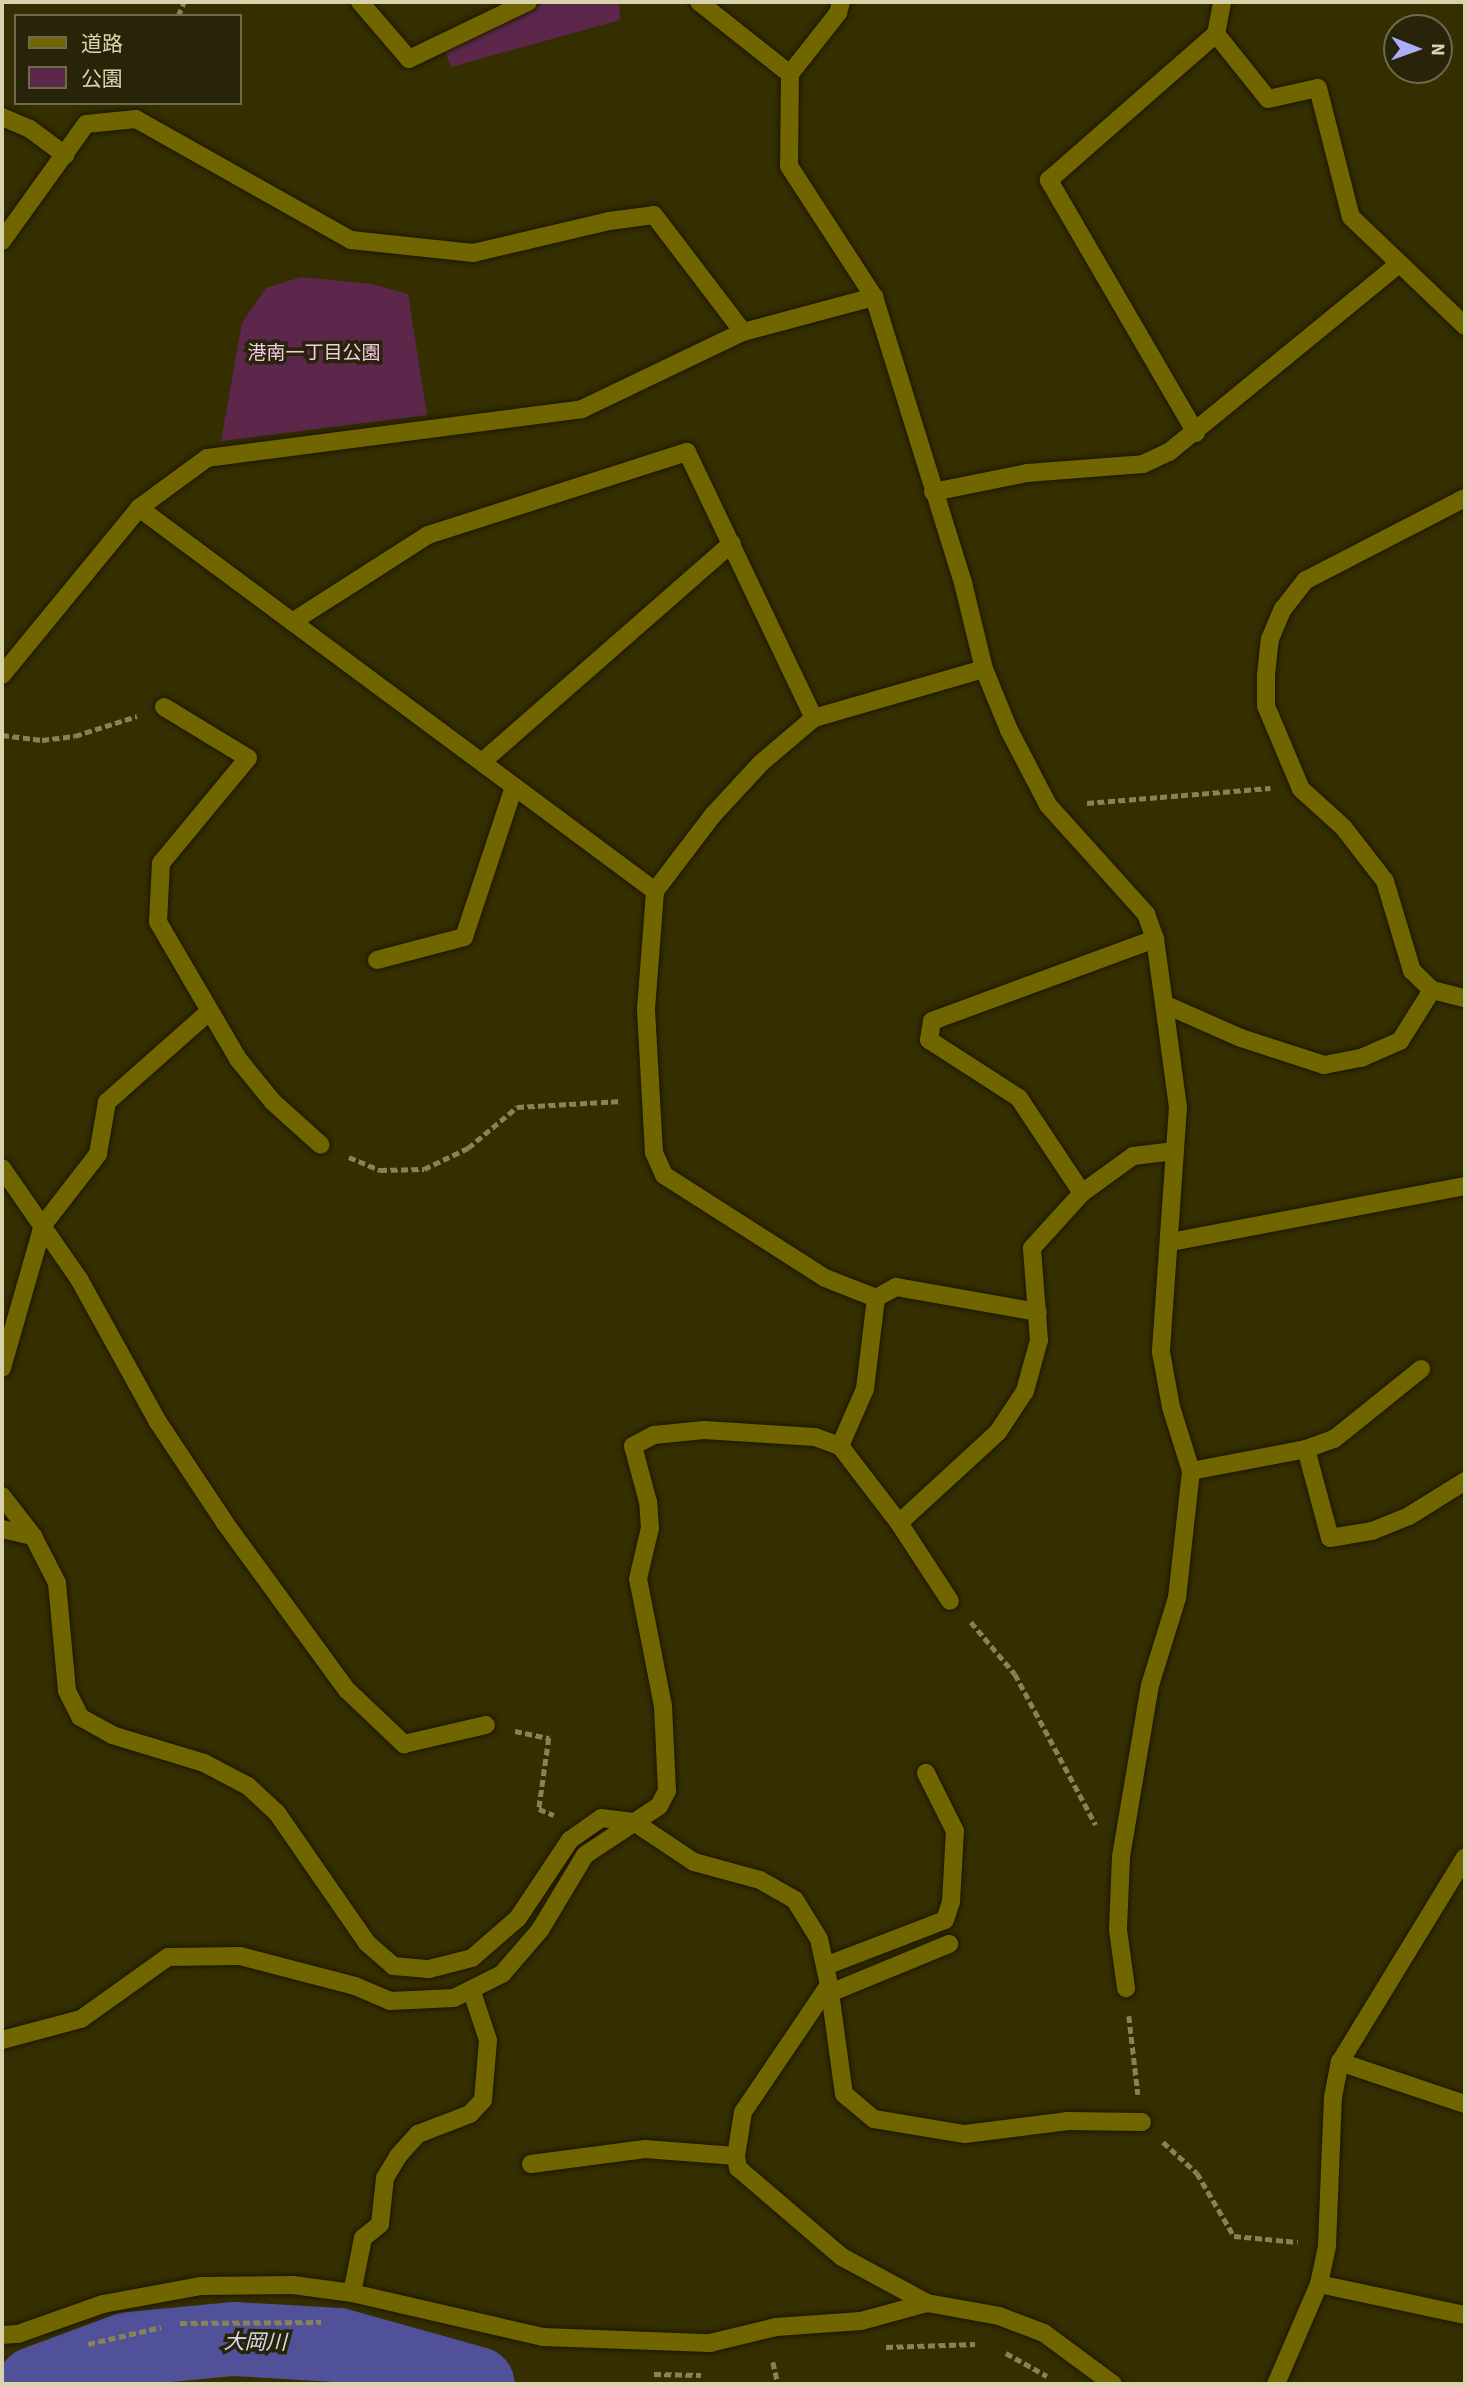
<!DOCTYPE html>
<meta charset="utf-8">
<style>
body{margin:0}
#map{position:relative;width:1467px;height:2386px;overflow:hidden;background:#342e00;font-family:"Source Sans 3","Noto Sans JP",sans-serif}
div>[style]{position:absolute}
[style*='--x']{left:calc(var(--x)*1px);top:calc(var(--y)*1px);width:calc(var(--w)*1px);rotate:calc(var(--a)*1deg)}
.green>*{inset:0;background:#5c274b}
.river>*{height:74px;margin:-37px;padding:0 37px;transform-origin:37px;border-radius:37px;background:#515199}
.path>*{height:4.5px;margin-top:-2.25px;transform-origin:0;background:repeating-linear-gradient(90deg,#878257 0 7px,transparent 0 10.5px)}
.roads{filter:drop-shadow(0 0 2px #1a1600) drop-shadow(0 0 2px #1a1600)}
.minor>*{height:18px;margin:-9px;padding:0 9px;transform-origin:9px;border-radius:9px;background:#716500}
span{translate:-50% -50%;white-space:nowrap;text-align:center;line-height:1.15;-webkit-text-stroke:7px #282409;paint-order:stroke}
.park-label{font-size:19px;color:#f4cae4}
.water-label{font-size:21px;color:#d7d9ee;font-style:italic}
.frame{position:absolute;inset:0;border:4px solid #d8d3ac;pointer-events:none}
.legend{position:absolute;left:14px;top:14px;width:228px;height:91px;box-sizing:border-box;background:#282409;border:2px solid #6e6a4a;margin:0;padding:9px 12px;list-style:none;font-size:21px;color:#d8d3ac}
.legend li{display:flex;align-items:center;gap:14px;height:35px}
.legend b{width:35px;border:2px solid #6e6a4a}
.north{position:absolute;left:1383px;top:14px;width:70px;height:70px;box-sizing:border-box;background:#282409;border:2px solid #6e6a4a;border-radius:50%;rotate:91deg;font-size:19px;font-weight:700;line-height:28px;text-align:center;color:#d8d3ac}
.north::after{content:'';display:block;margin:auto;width:24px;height:32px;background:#abaffb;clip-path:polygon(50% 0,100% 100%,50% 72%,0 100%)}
</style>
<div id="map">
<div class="green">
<i style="clip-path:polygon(546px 2px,619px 2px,620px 20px,451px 67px,445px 51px)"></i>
<i style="clip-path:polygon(301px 277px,372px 284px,408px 294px,427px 415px,221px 441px,242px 323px,266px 288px)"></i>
</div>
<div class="river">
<i style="--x:34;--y:2384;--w:100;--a:-20.4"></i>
<i style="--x:128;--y:2349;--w:106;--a:-5.4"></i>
<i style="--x:234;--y:2339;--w:104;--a:3.3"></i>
<i style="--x:338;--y:2345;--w:145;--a:15.6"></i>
</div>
<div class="path">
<i style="--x:178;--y:16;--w:15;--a:-67"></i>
<i style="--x:2;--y:735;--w:40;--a:7.1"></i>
<i style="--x:42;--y:740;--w:33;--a:-7"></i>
<i style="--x:75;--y:736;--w:65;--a:-17.9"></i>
<i style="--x:1087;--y:803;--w:184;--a:-4.7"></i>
<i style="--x:349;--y:1157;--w:34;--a:23"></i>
<i style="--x:380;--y:1170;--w:44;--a:-1.3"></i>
<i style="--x:424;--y:1169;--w:49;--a:-25.5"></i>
<i style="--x:468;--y:1148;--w:64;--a:-39.9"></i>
<i style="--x:517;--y:1107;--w:105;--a:-3.3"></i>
<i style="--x:971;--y:1622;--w:68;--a:49.8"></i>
<i style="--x:1015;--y:1674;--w:171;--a:61.8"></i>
<i style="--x:515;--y:1731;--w:35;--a:12"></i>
<i style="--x:549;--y:1738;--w:72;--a:98"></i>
<i style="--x:539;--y:1809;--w:16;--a:22"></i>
<i style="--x:1129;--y:2016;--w:79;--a:83.4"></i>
<i style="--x:1163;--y:2142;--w:46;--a:42.4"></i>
<i style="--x:1197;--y:2173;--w:73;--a:59.6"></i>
<i style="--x:1234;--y:2236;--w:64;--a:5.4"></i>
<i style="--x:180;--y:2323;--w:141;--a:-0.4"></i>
<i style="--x:88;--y:2344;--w:75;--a:-13.1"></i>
<i style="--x:886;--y:2347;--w:89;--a:-1.9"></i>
<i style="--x:1006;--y:2353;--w:47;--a:29.3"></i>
<i style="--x:773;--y:2362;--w:23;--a:77"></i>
<i style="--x:654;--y:2374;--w:47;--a:1.2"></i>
<i style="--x:237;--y:2384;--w:30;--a:0"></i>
</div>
<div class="roads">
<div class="minor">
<i style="--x:360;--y:2;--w:75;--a:49.3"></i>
<i style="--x:409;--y:59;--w:132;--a:-25.6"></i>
<i style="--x:699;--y:2;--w:116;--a:38.4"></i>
<i style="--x:841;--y:2;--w:11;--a:105"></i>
<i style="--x:838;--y:13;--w:78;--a:128.2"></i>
<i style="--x:790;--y:74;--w:92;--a:90.6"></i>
<i style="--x:789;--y:166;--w:156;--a:57"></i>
<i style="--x:874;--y:297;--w:300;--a:72.7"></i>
<i style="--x:963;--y:583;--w:89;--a:76.3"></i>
<i style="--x:984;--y:669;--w:66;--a:67.7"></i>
<i style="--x:1009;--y:730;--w:85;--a:62.5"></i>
<i style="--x:1048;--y:805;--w:147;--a:48"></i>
<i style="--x:1146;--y:914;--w:27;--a:70"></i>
<i style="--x:1155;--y:939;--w:66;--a:82.1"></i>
<i style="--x:1164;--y:1004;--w:104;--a:82.3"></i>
<i style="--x:1178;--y:1107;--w:246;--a:94"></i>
<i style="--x:1161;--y:1352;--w:56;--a:79.7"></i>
<i style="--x:1171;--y:1407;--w:67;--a:72.6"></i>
<i style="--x:1191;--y:1471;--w:128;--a:96.3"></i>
<i style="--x:1177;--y:1598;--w:91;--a:107.2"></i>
<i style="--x:1150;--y:1685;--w:174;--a:99.6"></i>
<i style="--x:1121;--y:1857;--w:73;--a:92.4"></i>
<i style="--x:1118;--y:1930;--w:59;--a:82.1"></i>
<i style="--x:1216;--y:34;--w:83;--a:51.3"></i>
<i style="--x:1268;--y:99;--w:51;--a:-12.4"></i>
<i style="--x:1318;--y:88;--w:133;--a:75.7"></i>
<i style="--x:1351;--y:217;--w:158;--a:43.7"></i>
<i style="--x:2;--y:117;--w:30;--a:23"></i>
<i style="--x:30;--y:129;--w:44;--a:36.6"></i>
<i style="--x:2;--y:241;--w:144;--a:-54.3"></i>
<i style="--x:86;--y:124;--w:50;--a:-5.7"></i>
<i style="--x:136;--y:119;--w:247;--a:29.4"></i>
<i style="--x:351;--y:240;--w:123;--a:6.1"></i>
<i style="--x:473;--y:253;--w:140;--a:-13.2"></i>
<i style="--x:609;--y:221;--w:45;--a:-7.6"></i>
<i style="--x:654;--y:215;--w:147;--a:52.7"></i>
<i style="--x:1196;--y:433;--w:293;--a:-120.2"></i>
<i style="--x:1049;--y:180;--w:222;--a:-41.2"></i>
<i style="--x:1216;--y:34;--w:33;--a:-79"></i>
<i style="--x:933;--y:492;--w:96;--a:-11.4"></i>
<i style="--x:1027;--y:473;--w:116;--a:-4.4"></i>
<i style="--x:1143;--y:464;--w:29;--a:-25"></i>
<i style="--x:1169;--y:452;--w:297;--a:-39.3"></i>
<i style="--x:139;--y:508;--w:643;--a:36.58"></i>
<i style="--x:292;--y:622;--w:161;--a:-32.6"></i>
<i style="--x:428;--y:535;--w:272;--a:-17.8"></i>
<i style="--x:687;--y:452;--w:295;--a:64.5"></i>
<i style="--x:2;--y:675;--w:216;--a:-50.6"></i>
<i style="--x:139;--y:508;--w:84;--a:-36.3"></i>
<i style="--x:207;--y:458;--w:378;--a:-7.4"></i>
<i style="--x:582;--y:409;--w:178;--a:-25.6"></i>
<i style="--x:743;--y:332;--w:136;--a:-15"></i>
<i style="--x:164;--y:707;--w:98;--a:31.3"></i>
<i style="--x:248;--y:758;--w:136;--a:129.6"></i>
<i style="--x:161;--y:863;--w:59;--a:92.9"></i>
<i style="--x:158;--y:922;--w:159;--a:59.7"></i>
<i style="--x:238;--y:1059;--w:55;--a:50.9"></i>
<i style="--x:273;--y:1102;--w:64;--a:41.9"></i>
<i style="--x:482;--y:762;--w:332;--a:-41.2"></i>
<i style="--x:377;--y:960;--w:90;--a:-14.8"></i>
<i style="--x:464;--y:937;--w:158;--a:-71.6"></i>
<i style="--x:1432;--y:990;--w:34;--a:14"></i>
<i style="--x:1164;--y:1004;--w:84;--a:23.8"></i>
<i style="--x:1241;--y:1038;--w:87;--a:18"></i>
<i style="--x:1324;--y:1065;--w:38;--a:-11"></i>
<i style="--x:1361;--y:1058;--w:43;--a:-23.6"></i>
<i style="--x:1400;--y:1041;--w:60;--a:-57.9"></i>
<i style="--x:1432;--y:990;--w:28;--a:-136"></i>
<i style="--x:1412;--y:971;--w:94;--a:-106.7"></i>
<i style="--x:1385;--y:881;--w:68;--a:-127.9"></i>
<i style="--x:1343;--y:827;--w:57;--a:-137.9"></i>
<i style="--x:1301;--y:789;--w:90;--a:-112.9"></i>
<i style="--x:1266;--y:706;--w:31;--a:-90"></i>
<i style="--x:1266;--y:675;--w:36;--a:-84"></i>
<i style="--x:1270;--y:639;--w:33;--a:-67"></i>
<i style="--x:1283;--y:609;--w:37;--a:-52"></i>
<i style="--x:1306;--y:580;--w:179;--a:-27.3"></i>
<i style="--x:2;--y:1168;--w:135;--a:55.3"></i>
<i style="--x:79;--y:1279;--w:163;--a:61.1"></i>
<i style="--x:158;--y:1422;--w:121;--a:56.4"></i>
<i style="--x:225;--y:1523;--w:207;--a:53.9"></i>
<i style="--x:347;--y:1690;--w:79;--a:43.5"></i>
<i style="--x:404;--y:1744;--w:84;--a:-13"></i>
<i style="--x:1082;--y:1193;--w:114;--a:-123.6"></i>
<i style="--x:1019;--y:1098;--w:107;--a:-147.2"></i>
<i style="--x:929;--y:1040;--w:19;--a:-81"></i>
<i style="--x:932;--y:1021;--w:238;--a:-20.2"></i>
<i style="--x:1171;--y:1242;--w:299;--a:-10.8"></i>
<i style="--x:876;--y:1298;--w:55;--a:-158.6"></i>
<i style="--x:825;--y:1278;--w:191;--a:-147.4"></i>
<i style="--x:664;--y:1175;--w:24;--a:-114"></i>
<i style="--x:654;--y:1153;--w:144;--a:-93.2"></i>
<i style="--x:646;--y:1009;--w:118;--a:-85.6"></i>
<i style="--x:655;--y:891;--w:96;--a:-52.7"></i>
<i style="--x:713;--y:815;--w:71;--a:-47.3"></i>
<i style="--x:761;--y:763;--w:70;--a:-40.3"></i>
<i style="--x:814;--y:718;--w:177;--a:-16.1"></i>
<i style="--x:876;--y:1298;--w:23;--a:-29"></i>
<i style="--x:896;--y:1287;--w:144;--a:10"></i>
<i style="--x:2;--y:1368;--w:149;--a:-74"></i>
<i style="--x:43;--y:1225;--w:90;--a:-52.2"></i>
<i style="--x:98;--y:1154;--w:53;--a:-80.2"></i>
<i style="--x:107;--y:1102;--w:137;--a:-41.5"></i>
<i style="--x:840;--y:1446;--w:97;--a:52.5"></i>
<i style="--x:899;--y:1523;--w:93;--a:56.8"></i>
<i style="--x:1306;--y:1449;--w:92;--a:74.9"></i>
<i style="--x:1330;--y:1538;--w:43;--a:-9.5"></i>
<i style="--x:1372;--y:1531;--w:40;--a:-22"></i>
<i style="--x:1409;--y:1516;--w:66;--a:-32"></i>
<i style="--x:1191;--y:1471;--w:117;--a:-10.8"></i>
<i style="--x:1306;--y:1449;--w:30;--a:-20"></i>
<i style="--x:1334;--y:1439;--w:112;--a:-38.8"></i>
<i style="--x:2;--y:1496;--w:51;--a:52.2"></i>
<i style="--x:899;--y:1523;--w:134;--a:-42.6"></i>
<i style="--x:998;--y:1432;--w:49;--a:-56.6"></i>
<i style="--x:1025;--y:1391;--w:53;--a:-74.6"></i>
<i style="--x:1039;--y:1340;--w:92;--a:-94.4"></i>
<i style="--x:1032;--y:1248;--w:74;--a:-47.7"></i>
<i style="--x:1082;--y:1193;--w:63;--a:-36"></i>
<i style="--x:1133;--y:1156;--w:42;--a:-6.8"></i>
<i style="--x:2;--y:1529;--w:32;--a:13"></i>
<i style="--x:33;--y:1536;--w:53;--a:62.9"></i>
<i style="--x:57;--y:1583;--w:108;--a:84.7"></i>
<i style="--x:67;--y:1691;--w:29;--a:63"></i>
<i style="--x:80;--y:1717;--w:37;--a:29"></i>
<i style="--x:112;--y:1735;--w:96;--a:16.9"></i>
<i style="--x:204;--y:1763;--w:50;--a:27.6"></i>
<i style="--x:248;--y:1786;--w:40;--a:43"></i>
<i style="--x:277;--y:1813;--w:158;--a:55.3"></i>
<i style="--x:367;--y:1943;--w:35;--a:41"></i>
<i style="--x:393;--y:1966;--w:36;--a:5"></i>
<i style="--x:429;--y:1969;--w:44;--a:-14.3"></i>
<i style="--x:472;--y:1958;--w:61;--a:-41"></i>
<i style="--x:518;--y:1918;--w:94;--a:-56.3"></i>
<i style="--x:570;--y:1840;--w:38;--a:-35"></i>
<i style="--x:601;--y:1818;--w:33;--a:7"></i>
<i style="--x:634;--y:1822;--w:72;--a:33.7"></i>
<i style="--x:694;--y:1862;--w:68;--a:15.3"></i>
<i style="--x:760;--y:1880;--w:40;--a:29.7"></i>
<i style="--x:795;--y:1900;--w:46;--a:58.4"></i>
<i style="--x:819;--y:1939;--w:47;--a:77.7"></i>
<i style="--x:829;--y:1985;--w:153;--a:124.1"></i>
<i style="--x:743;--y:2112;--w:45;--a:99"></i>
<i style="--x:736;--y:2156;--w:12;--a:81"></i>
<i style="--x:738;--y:2168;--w:137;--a:40.6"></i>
<i style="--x:842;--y:2257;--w:97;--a:28.4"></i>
<i style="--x:828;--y:1965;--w:125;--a:-21"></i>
<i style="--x:945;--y:1920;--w:19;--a:-72"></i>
<i style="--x:951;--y:1902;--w:71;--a:-86.8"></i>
<i style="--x:955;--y:1831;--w:65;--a:-116.6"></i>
<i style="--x:829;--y:1985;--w:110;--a:82.2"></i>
<i style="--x:844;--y:2094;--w:39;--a:40"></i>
<i style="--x:874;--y:2119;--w:92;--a:9.4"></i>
<i style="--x:965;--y:2134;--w:104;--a:-7.2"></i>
<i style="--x:1068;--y:2121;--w:74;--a:0.8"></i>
<i style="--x:830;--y:1993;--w:129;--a:-22.4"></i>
<i style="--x:2;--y:2040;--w:82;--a:-14.9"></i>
<i style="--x:81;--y:2019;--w:107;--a:-35.5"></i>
<i style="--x:168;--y:1957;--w:72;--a:-0.8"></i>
<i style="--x:240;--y:1956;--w:119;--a:14.6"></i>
<i style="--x:355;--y:1986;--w:38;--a:23"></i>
<i style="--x:390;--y:2001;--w:64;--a:-2.7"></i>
<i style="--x:454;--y:1998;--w:54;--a:-26.6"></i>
<i style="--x:502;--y:1974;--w:58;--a:-49.2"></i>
<i style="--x:540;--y:1930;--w:87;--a:-59"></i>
<i style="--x:585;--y:1855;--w:89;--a:-33.5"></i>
<i style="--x:659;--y:1806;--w:17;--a:-62"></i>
<i style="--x:667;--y:1791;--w:85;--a:-92.7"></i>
<i style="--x:663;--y:1706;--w:129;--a:-101.1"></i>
<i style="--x:638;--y:1579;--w:52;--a:-76.8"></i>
<i style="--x:650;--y:1528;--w:26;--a:-94"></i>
<i style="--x:648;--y:1502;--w:58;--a:-105"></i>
<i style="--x:633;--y:1446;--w:24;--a:-28"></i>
<i style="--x:654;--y:1435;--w:50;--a:-5.7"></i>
<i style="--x:704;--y:1430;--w:111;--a:3.6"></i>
<i style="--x:815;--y:1437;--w:27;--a:20"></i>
<i style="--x:840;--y:1446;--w:62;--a:-66.3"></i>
<i style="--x:865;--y:1389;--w:92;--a:-83.1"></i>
<i style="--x:1340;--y:2062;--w:132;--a:18.6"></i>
<i style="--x:531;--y:2164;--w:115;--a:-7.5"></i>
<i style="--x:645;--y:2149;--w:91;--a:4.4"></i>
<i style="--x:1319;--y:2284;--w:149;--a:12"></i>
<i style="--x:352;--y:2293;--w:56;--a:-78.7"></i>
<i style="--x:363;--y:2238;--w:22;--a:-39"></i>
<i style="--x:380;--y:2224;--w:46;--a:-83.8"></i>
<i style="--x:385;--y:2178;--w:26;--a:-59"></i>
<i style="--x:398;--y:2156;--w:30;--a:-48"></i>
<i style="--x:418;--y:2134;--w:56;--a:-21"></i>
<i style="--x:470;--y:2114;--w:19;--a:-47"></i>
<i style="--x:483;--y:2100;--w:60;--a:-85.2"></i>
<i style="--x:488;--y:2040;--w:51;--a:-108.4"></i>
<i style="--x:2;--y:2335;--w:16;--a:-4"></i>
<i style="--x:18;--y:2334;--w:90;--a:-19.4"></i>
<i style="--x:103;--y:2304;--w:100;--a:-10.4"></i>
<i style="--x:201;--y:2286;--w:92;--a:-0.6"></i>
<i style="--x:293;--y:2285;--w:60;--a:7.7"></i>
<i style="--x:352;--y:2293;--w:196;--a:13"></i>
<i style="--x:543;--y:2337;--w:167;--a:2.1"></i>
<i style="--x:710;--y:2343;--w:68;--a:-13.6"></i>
<i style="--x:776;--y:2327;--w:85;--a:-4"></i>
<i style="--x:861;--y:2321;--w:68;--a:-15.3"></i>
<i style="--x:927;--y:2303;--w:73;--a:10.2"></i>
<i style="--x:999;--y:2316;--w:48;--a:20.7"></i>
<i style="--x:1044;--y:2333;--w:86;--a:36.5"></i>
<i style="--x:1276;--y:2384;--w:109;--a:-66.7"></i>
<i style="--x:1319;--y:2284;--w:40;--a:-78"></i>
<i style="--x:1327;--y:2245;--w:148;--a:-87.7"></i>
<i style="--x:1333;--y:2097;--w:36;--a:-79"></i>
<i style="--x:1340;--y:2062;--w:240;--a:-58.6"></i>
</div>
</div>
<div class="park-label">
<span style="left:314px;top:354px">港南一丁目公園</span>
</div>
<div class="water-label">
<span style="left:255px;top:2342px;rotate:1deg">大岡川</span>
</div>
<div class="frame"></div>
<ul class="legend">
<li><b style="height:9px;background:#716500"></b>道路</li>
<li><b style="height:19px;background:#5c274b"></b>公園</li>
</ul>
<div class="north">N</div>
</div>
